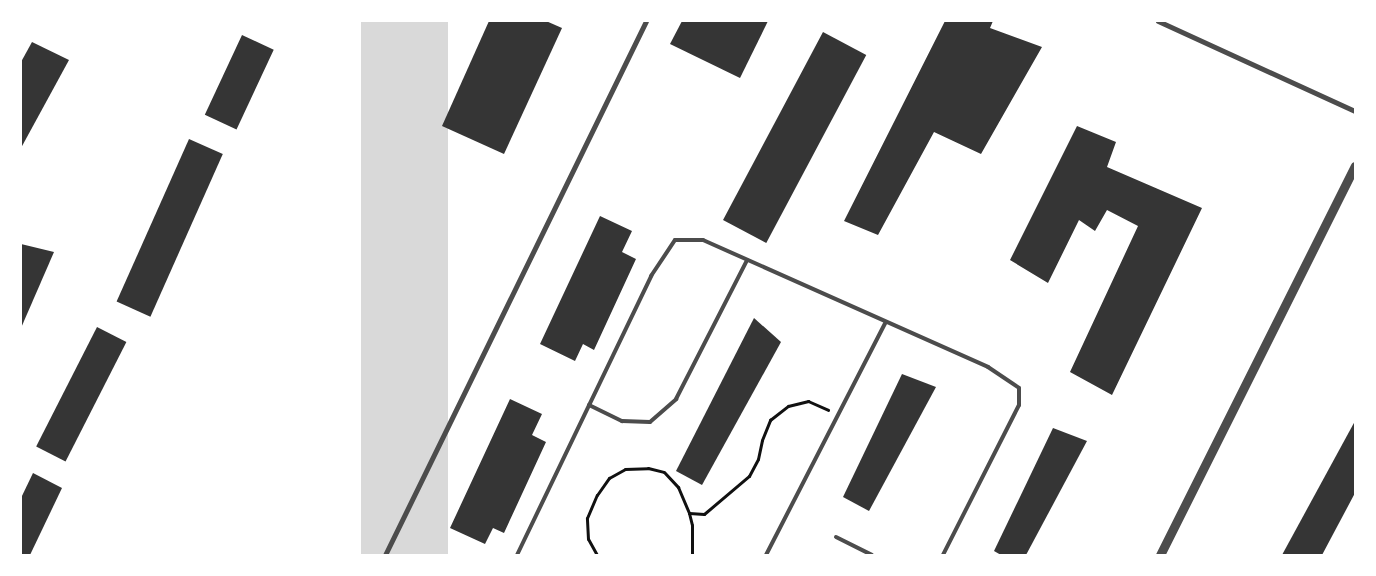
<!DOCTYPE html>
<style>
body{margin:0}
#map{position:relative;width:1376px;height:576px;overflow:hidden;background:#fff;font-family:Karla,sans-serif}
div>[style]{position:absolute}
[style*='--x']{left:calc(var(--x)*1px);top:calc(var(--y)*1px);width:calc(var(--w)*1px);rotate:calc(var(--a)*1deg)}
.water>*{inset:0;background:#d9d9d9;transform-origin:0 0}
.building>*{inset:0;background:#353535;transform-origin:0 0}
.path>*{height:3px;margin:-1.5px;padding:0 1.5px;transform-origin:1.5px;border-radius:1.5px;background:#111}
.service>*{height:4px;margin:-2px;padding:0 2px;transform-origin:2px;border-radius:2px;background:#4c4c4c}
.minor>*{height:5px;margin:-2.5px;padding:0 2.5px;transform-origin:2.5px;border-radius:2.5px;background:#4c4c4c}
.tertiary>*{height:9px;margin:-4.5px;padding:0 4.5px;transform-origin:4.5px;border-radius:4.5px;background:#4c4c4c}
span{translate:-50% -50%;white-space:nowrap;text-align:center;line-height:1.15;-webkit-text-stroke:4px #fff;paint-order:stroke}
.frame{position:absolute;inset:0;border:22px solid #fff;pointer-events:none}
</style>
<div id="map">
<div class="water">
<i style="left:361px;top:21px;width:87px;height:592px"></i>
</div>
<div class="building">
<i style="clip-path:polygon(489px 21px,546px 21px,562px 28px,504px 154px,442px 126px)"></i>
<i style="clip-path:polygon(682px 21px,768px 21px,740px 78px,670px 44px)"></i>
<i style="clip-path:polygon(945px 21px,993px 21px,990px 28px,1042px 47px,981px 154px,934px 132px,878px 235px,844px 221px)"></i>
<i style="left:823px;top:32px;width:49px;height:213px;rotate:28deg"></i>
<i style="left:242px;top:35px;width:35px;height:88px;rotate:25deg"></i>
<i style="clip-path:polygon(32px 42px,69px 60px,21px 148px,21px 62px)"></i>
<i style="clip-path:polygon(1077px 126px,1116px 142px,1107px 167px,1202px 208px,1112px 395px,1070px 372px,1138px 226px,1107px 210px,1095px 231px,1079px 220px,1048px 283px,1010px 260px)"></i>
<i style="left:189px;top:139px;width:37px;height:178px;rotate:24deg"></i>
<i style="clip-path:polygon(600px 216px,632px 231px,622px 252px,636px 259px,594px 350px,583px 344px,575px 361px,540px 344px)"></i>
<i style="clip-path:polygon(21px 244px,54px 252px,21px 328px)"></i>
<i style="clip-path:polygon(754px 318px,781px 342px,702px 485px,676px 471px)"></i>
<i style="left:97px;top:327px;width:33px;height:134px;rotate:27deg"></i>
<i style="clip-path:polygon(902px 374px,936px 387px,869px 511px,843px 497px)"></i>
<i style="clip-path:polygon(510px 399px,542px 414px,532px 435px,546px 442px,504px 533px,493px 528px,485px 544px,450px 528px)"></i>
<i style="clip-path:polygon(1355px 421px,1355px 493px,1322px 555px,1282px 555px)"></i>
<i style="clip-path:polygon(1053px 428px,1087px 441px,1026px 555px,1001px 555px,994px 551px)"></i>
<i style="clip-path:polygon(33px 473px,62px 488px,30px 555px,21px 555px,21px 498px)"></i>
</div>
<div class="path">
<i style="--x:689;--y:513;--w:12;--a:76"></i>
<i style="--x:692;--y:525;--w:30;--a:90"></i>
<i style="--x:597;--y:555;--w:18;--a:-119"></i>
<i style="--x:588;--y:539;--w:21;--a:-93"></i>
<i style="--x:587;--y:518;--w:25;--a:-67"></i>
<i style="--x:597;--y:495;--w:21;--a:-55"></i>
<i style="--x:609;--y:478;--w:18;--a:-29"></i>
<i style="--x:625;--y:469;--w:23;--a:-2"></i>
<i style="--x:648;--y:468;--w:16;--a:14"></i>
<i style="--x:664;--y:472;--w:21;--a:47"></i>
<i style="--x:678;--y:487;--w:28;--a:67"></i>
<i style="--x:689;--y:513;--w:15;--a:4"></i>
<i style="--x:704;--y:514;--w:59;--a:-40.2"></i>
<i style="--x:749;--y:476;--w:19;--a:-62"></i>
<i style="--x:758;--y:459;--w:19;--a:-78"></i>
<i style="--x:762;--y:440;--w:22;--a:-68"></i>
<i style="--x:770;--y:420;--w:23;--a:-38"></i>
<i style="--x:788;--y:406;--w:21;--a:-14"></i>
<i style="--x:808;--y:401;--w:22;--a:24"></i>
</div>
<div class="service">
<i style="--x:589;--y:405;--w:37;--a:26"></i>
<i style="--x:622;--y:421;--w:28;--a:2"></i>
<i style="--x:650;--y:422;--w:35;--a:-41"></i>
<i style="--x:676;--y:399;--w:156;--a:-62.9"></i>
<i style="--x:836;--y:537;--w:40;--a:26.6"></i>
<i style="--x:517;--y:555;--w:310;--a:-64.3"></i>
<i style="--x:651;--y:276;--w:43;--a:-56.3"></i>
<i style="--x:675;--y:240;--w:28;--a:0"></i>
<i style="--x:703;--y:240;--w:312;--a:24"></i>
<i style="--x:988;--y:367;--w:37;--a:34"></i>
<i style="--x:1019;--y:388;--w:17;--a:90"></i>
<i style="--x:1019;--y:405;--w:168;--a:116.9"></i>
<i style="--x:766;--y:555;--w:262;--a:-62.8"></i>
</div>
<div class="minor">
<i style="--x:1158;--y:21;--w:217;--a:24.6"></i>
<i style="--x:385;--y:555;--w:594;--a:-63.95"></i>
</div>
<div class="tertiary">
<i style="--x:1160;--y:555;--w:435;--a:-63.4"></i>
</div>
<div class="frame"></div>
</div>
